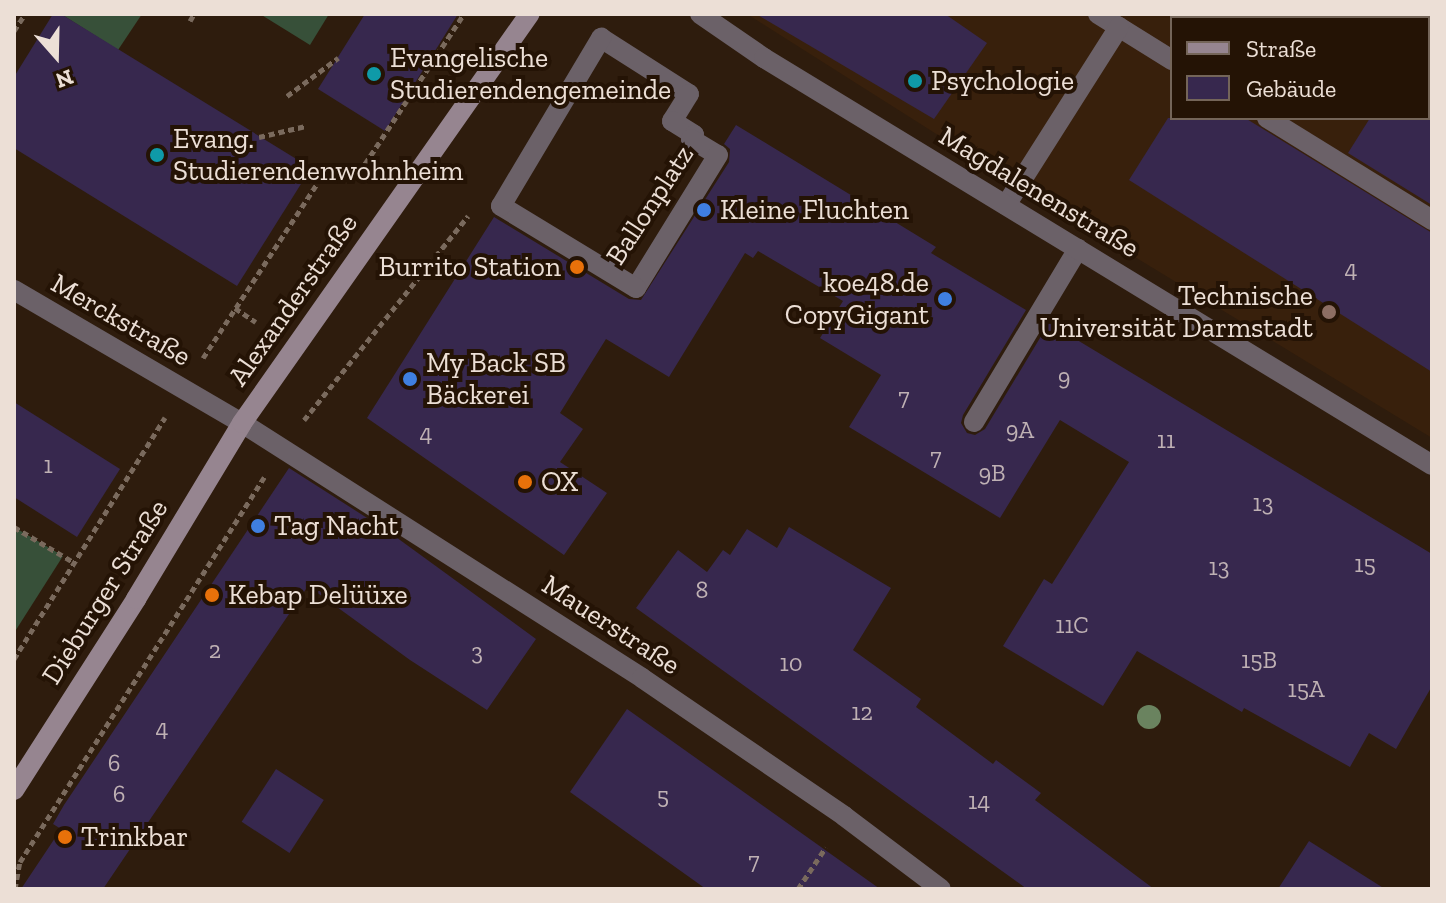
<!DOCTYPE html>
<meta charset="utf-8">
<style>
body{margin:0}
#map{position:relative;width:1446px;height:903px;overflow:hidden;background:#2e1c0d;font-family:"Zilla Slab",serif}
div>[style]{position:absolute}
[style*='--x']{left:calc(var(--x)*1px);top:calc(var(--y)*1px);width:calc(var(--w)*1px);rotate:calc(var(--a)*1deg)}
.built>*{inset:0;background:#38200c}
.green>*{inset:0;background:#375039}
.building>*{inset:0;background:#37284e;transform-origin:0 0}
.path>*{height:5px;margin-top:-2.5px;transform-origin:0;background:repeating-linear-gradient(90deg,#7a6a5d 0 6px,transparent 0 10px)}
.lane>*{height:20px;margin:-10px;padding:0 10px;transform-origin:10px;border-radius:10px;background:#6b6168}
.street>*{height:20px;margin:-10px;padding:0 10px;transform-origin:10px;border-radius:10px;background:#6b6168}
.secondary>*{height:20px;margin:-10px;padding:0 10px;transform-origin:10px;border-radius:10px;background:#968590}
.trees>*{width:24px;height:24px;margin:-12px;border-radius:50%;background:#6a835f}
.dots>*{width:22px;height:22px;translate:-50% -50%;box-sizing:border-box;border:4px solid #241305;border-radius:50%}
span{translate:-50% -50%;white-space:nowrap;text-align:center;line-height:1.15;-webkit-text-stroke:8px #241305;paint-order:stroke}
.number-label{font-size:24px;color:#bfb1b4}
.number-label span{-webkit-text-stroke-width:0}
.poi-label{font-size:28px;color:#ecdfd6}
.left{translate:0 -50%;text-align:left}
.right{translate:-100% -50%;text-align:right}
.street-label{font-size:28px;color:#ecdfd6}
.frame{position:absolute;inset:0;border:16px solid #ecdfd6;pointer-events:none}
.legend{position:absolute;left:1170px;top:16px;width:260px;height:104px;box-sizing:border-box;background:#241305;border:2px solid #746559;margin:0;padding:10px 14px;list-style:none;font-size:24px;color:#ecdfd6}
.legend li{display:flex;align-items:center;gap:16px;height:40px}
.legend b{width:40px;border:2px solid #746559}
.north{position:absolute;left:16px;top:16px;width:80px;height:80px;-webkit-text-stroke:6px #241305;paint-order:stroke;rotate:160deg;font-size:22px;font-weight:700;line-height:32px;text-align:center;color:#ecdfd6}
.north::after{content:'';display:block;margin:auto;width:28px;height:36px;background:#ecdfd6;clip-path:polygon(50% 0,100% 100%,50% 72%,0 100%)}
</style>
<div id="map">
<div class="built">
<i style="clip-path:polygon(evenodd,747px 14px,1432px 14px,1432px 438px,1020px 187px,747px 14px,1172px 18px,1428px 18px,1428px 118px,1172px 118px,1172px 18px)"></i>
</div>
<div class="green">
<i style="clip-path:polygon(61px 14px,142px 14px,118px 50px)"></i>
<i style="clip-path:polygon(260px 14px,329px 14px,310px 45px)"></i>
<i style="clip-path:polygon(14px 527px,63px 556px,14px 633px)"></i>
</div>
<div class="building">
<i style="clip-path:polygon(53px 14px,61px 14px,311px 168px,237px 286px,14px 148px,14px 77px)"></i>
<i style="clip-path:polygon(365px 14px,458px 14px,385px 131px,318px 89px)"></i>
<i style="clip-path:polygon(756px 14px,945px 14px,987px 43px,934px 119px)"></i>
<i style="clip-path:polygon(1168px 118px,1245px 118px,1432px 233px,1432px 372px,1129px 180px)"></i>
<i style="clip-path:polygon(1370px 118px,1432px 118px,1432px 205px,1348px 153px)"></i>
<i style="clip-path:polygon(736px 125px,936px 247px,931px 253px,1026px 310px,963px 415px,961px 423px,967px 433px,975px 435px,985px 429px,1049px 323px,1432px 554px,1432px 686px,1396px 749px,1369px 733px,1350px 767px,1244px 708px,1242px 712px,1137px 651px,1103px 706px,1003px 646px,1044px 579px,1052px 584px,1129px 462px,1060px 420px,1000px 518px,849px 427px,881px 375px,820px 338px,843px 301px,758px 251px,753px 258px,745px 253px,669px 377px,606px 339px,560px 413px,583px 429px,560px 462px,607px 493px,564px 555px,367px 418px,494px 217px,629px 299px,641px 300px,729px 162px,730px 149px,724px 144px)"></i>
<i style="clip-path:polygon(14px 402px,120px 469px,77px 537px,14px 497px)"></i>
<i style="clip-path:polygon(289px 468px,389px 532px,536px 639px,487px 710px,410px 660px,308px 586px,103px 889px,21px 889px,61px 829px,53px 824px,64px 805px)"></i>
<i style="clip-path:polygon(789px 527px,891px 588px,853px 650px,921px 699px,916px 707px,993px 764px,996px 760px,1041px 793px,1035px 800px,1154px 889px,1027px 889px,636px 608px,678px 550px,707px 572px,723px 550px,730px 555px,747px 529px,777px 548px)"></i>
<i style="clip-path:polygon(627px 709px,755px 800px,880px 889px,706px 889px,570px 792px)"></i>
<i style="left:276px;top:769px;width:57px;height:63px;rotate:33deg"></i>
<i style="clip-path:polygon(1309px 841px,1385px 889px,1278px 889px)"></i>
</div>
<div class="path">
<i style="--x:190;--y:21;--w:8;--a:-60"></i>
<i style="--x:14;--y:31;--w:20;--a:-57"></i>
<i style="--x:287;--y:96;--w:64;--a:-36.7"></i>
<i style="--x:259;--y:137;--w:48;--a:-13.2"></i>
<i style="--x:235;--y:308;--w:25;--a:34"></i>
<i style="--x:203;--y:358;--w:221;--a:-56.8"></i>
<i style="--x:324;--y:173;--w:42;--a:-12.4"></i>
<i style="--x:365;--y:164;--w:180;--a:-56.6"></i>
<i style="--x:304;--y:420;--w:262;--a:-51.2"></i>
<i style="--x:14;--y:527;--w:71;--a:30.5"></i>
<i style="--x:14;--y:659;--w:285;--a:-58"></i>
<i style="--x:15;--y:889;--w:27;--a:-80"></i>
<i style="--x:20;--y:862;--w:456;--a:-57.6"></i>
<i style="--x:798;--y:889;--w:50;--a:-56.3"></i>
</div>
<div class="lane">
<i style="--x:1098;--y:14;--w:87;--a:31.9"></i>
<i style="--x:1267;--y:118;--w:194;--a:31.7"></i>
<i style="--x:1006;--y:205;--w:211;--a:-57.6"></i>
<i style="--x:974;--y:422;--w:202;--a:-59"></i>
</div>
<div class="street">
<i style="--x:700;--y:14;--w:78;--a:34.5"></i>
<i style="--x:764;--y:58;--w:782;--a:31.35"></i>
<i style="--x:601;--y:38;--w:104;--a:32.5"></i>
<i style="--x:689;--y:94;--w:32;--a:122"></i>
<i style="--x:672;--y:121;--w:26;--a:32"></i>
<i style="--x:694;--y:135;--w:5;--a:127"></i>
<i style="--x:691;--y:139;--w:31;--a:31"></i>
<i style="--x:718;--y:155;--w:156;--a:121.7"></i>
<i style="--x:636;--y:288;--w:158;--a:-148.7"></i>
<i style="--x:501;--y:206;--w:196;--a:-59.2"></i>
<i style="--x:14;--y:290;--w:264;--a:30.3"></i>
<i style="--x:242;--y:423;--w:474;--a:32.5"></i>
<i style="--x:642;--y:678;--w:245;--a:34.3"></i>
<i style="--x:844;--y:816;--w:121;--a:37"></i>
</div>
<div class="secondary">
<i style="--x:14;--y:790;--w:227;--a:-57.4"></i>
<i style="--x:136;--y:599;--w:205;--a:-58.9"></i>
<i style="--x:242;--y:423;--w:500;--a:-54.9"></i>
</div>
<div class="trees">
<i style="left:1149px;top:717px"></i>
</div>
<div class="dots">
<i style="left:374px;top:74px;background:#0f9aa8"></i>
<i style="left:915px;top:81px;background:#0f9aa8"></i>
<i style="left:157px;top:155px;background:#0f9aa8"></i>
<i style="left:704px;top:210px;background:#3f7fe0"></i>
<i style="left:577px;top:267px;background:#e8710a"></i>
<i style="left:945px;top:299px;background:#3f7fe0"></i>
<i style="left:1329px;top:312px;background:#8d6e63"></i>
<i style="left:410px;top:379px;background:#3f7fe0"></i>
<i style="left:525px;top:482px;background:#e8710a"></i>
<i style="left:258px;top:526px;background:#3f7fe0"></i>
<i style="left:212px;top:595px;background:#e8710a"></i>
<i style="left:65px;top:837px;background:#e8710a"></i>
</div>
<div class="number-label">
<span style="left:1351px;top:269px">4</span>
<span style="left:1064px;top:377px">9</span>
<span style="left:904px;top:397px">7</span>
<span style="left:1020px;top:430px">9A</span>
<span style="left:426px;top:433px">4</span>
<span style="left:1166px;top:440px">11</span>
<span style="left:936px;top:457px">7</span>
<span style="left:48px;top:465px">1</span>
<span style="left:992px;top:473px">9B</span>
<span style="left:1263px;top:503px">13</span>
<span style="left:1365px;top:564px">15</span>
<span style="left:1219px;top:567px">13</span>
<span style="left:702px;top:590px">8</span>
<span style="left:1072px;top:625px">11C</span>
<span style="left:215px;top:650px">2</span>
<span style="left:477px;top:652px">3</span>
<span style="left:1259px;top:660px">15B</span>
<span style="left:791px;top:663px">10</span>
<span style="left:1306px;top:689px">15A</span>
<span style="left:862px;top:712px">12</span>
<span style="left:162px;top:728px">4</span>
<span style="left:114px;top:763px">6</span>
<span style="left:119px;top:794px">6</span>
<span style="left:663px;top:796px">5</span>
<span style="left:979px;top:801px">14</span>
<span style="left:754px;top:861px">7</span>
</div>
<div class="poi-label">
<span class="left" style="left:390px;top:74px">Evangelische<br>Studierendengemeinde</span>
<span class="left" style="left:931px;top:81px">Psychologie</span>
<span class="left" style="left:173px;top:155px">Evang.<br>Studierendenwohnheim</span>
<span class="left" style="left:720px;top:210px">Kleine Fluchten</span>
<span class="right" style="left:561px;top:267px">Burrito Station</span>
<span class="right" style="left:929px;top:299px">koe48.de<br>CopyGigant</span>
<span class="right" style="left:1313px;top:312px">Technische<br>Universität Darmstadt</span>
<span class="left" style="left:426px;top:379px">My Back SB<br>Bäckerei</span>
<span class="left" style="left:541px;top:482px">OX</span>
<span class="left" style="left:274px;top:526px">Tag Nacht</span>
<span class="left" style="left:228px;top:595px">Kebap Delüüxe</span>
<span class="left" style="left:81px;top:837px">Trinkbar</span>
</div>
<div class="street-label">
<span style="left:1039px;top:192px;rotate:31deg">Magdalenenstraße</span>
<span style="left:650px;top:205px;rotate:-57deg">Ballonplatz</span>
<span style="left:293px;top:300px;rotate:-55deg">Alexanderstraße</span>
<span style="left:121px;top:320px;rotate:30deg">Merckstraße</span>
<span style="left:105px;top:592px;rotate:-58deg">Dieburger Straße</span>
<span style="left:611px;top:625px;rotate:33deg">Mauerstraße</span>
</div>
<div class="frame"></div>
<ul class="legend">
<li><b style="height:10px;background:#968590"></b>Straße</li>
<li><b style="height:22px;background:#37284e"></b>Gebäude</li>
</ul>
<div class="north">N</div>
</div>
